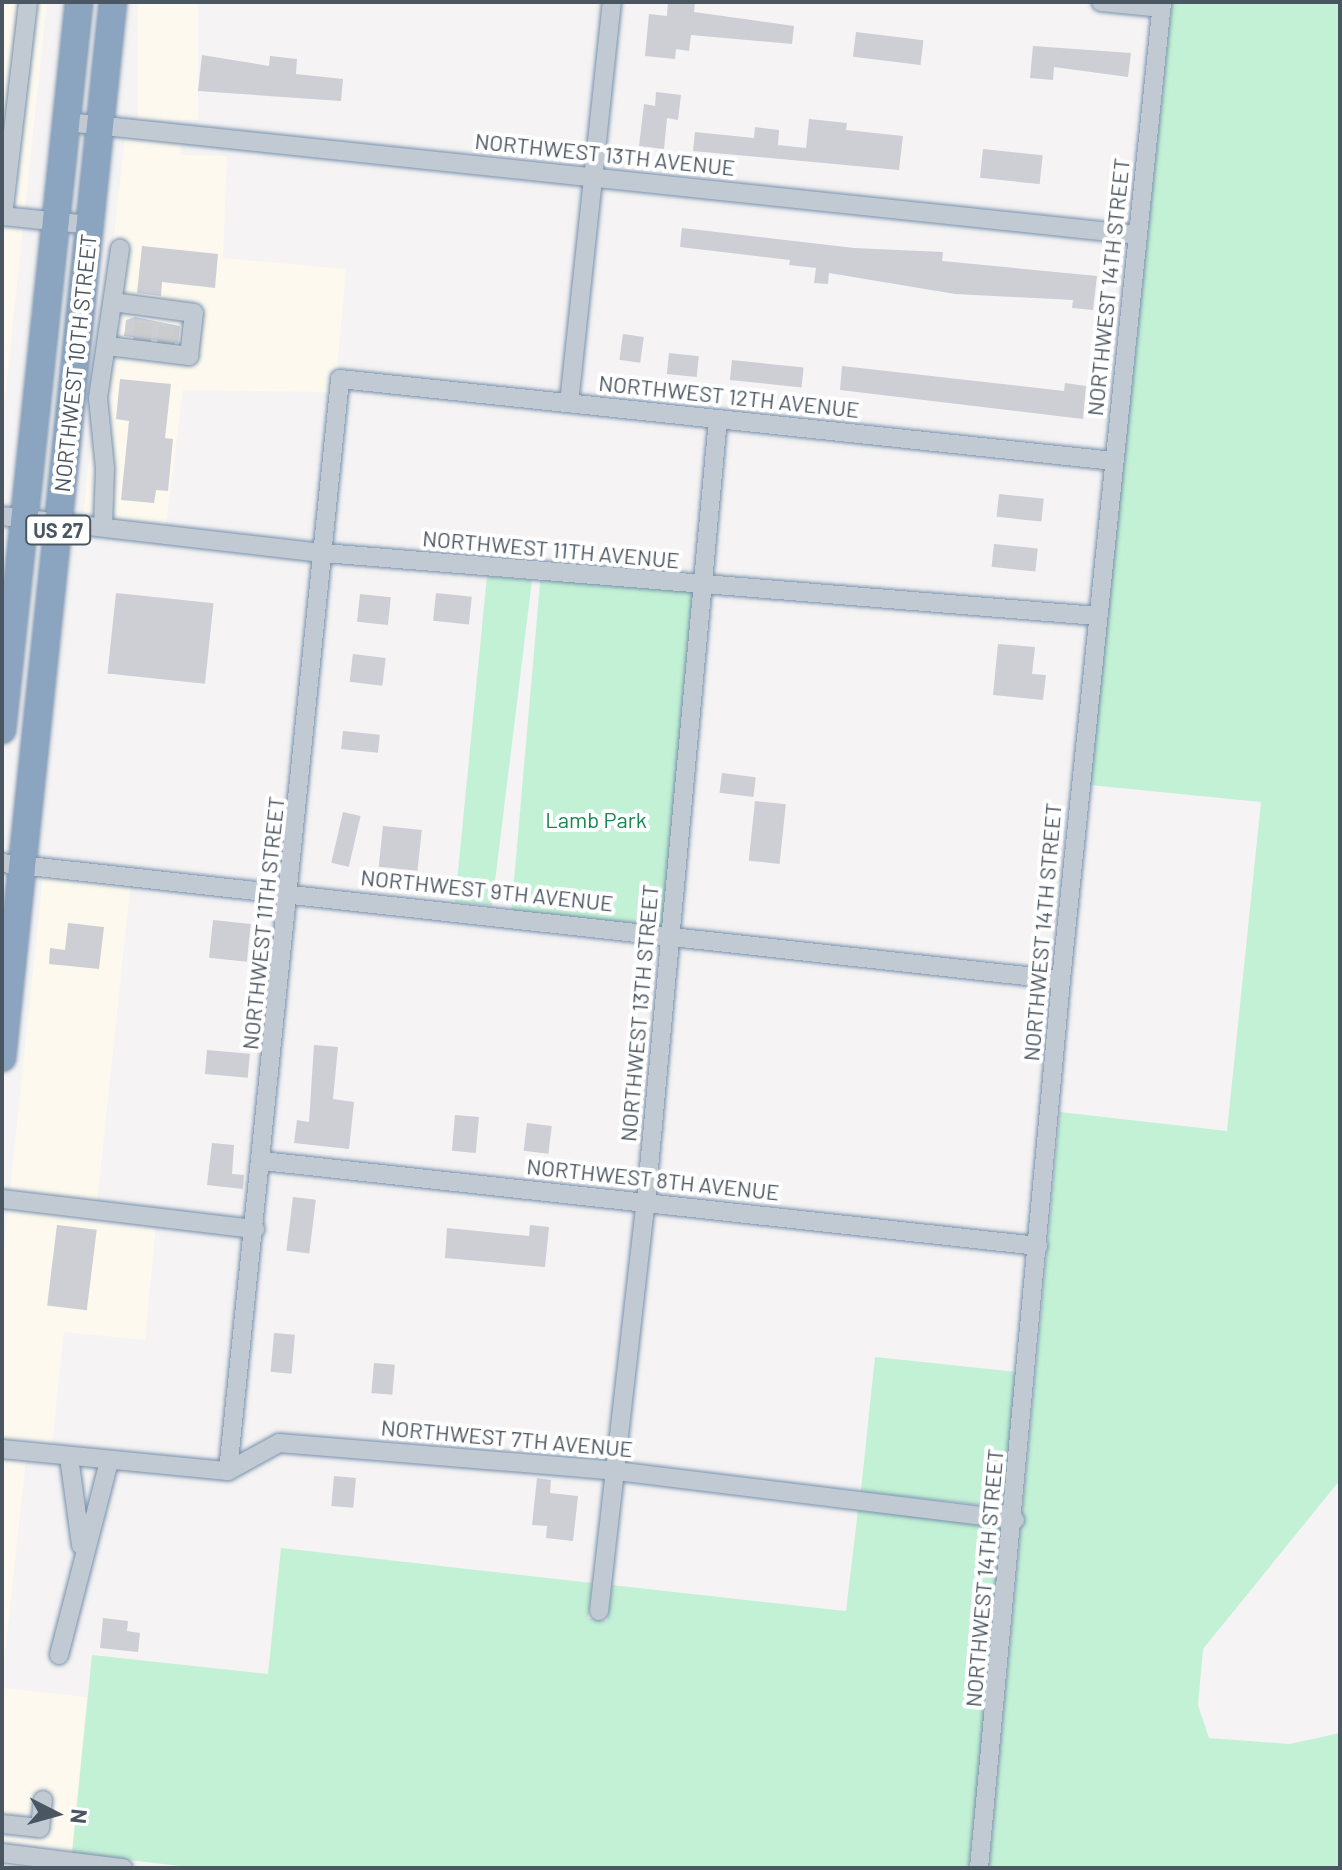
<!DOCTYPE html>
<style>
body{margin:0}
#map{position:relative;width:1342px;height:1870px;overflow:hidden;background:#f5f3f3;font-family:Barlow,sans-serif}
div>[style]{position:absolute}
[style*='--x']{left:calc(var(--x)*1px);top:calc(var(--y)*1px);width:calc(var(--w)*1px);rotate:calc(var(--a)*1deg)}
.commercial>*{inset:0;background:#fdf9ef;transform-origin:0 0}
.green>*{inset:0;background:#c3f1d5;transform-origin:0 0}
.building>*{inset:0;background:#cdcfd5;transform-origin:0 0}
.minor-tunnel>*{height:18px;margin-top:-9px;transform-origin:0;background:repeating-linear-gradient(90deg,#caccce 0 18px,transparent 0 27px)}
.roads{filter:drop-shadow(0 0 2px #7690ad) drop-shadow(0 0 2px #7690ad)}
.minor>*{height:18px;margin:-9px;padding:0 9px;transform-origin:9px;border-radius:9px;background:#c1cad2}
.highway>*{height:26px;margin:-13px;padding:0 13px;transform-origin:13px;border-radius:13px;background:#8ba5c1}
span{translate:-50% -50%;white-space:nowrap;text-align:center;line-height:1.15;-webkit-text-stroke:8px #fff;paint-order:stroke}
.shield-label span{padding:2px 6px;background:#fff;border:2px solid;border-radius:6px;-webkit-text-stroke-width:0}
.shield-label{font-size:20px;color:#4a5661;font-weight:700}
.street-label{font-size:22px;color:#4a5661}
.park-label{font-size:22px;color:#17864f}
.frame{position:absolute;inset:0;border:4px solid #4a5661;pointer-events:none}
.north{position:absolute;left:16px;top:1774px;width:80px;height:80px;-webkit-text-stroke:6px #fff;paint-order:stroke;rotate:96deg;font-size:22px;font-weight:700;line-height:32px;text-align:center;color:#4a5661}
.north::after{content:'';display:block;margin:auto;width:28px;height:36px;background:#4a5661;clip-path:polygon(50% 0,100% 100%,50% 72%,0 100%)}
</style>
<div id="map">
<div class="commercial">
<i style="clip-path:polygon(2px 2px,47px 2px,25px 209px,2px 207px)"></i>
<i style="left:138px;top:2px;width:60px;height:118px"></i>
<i style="clip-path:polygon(125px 137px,181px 143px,180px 155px,227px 156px,223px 258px,346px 269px,337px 370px,331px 370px,329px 392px,183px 390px,166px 525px,83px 515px)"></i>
<i style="clip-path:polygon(2px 224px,23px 227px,2px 429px)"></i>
<i style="left:43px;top:876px;width:88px;height:317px;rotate:6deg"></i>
<i style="clip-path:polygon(8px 1208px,156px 1226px,145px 1340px,64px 1332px,52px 1446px,2px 1439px,2px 1264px)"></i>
<i style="clip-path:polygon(2px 1457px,26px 1460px,2px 1680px)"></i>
<i style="clip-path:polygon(2px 1688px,87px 1697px,72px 1853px,2px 1844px)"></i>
</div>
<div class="green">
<i style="clip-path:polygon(1172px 2px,1340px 2px,1340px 1480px,1203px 1649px,1198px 1705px,1209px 1738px,1290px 1744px,1340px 1733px,1340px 1868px,989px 1868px,1060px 1112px,1227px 1131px,1261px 802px,1090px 785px)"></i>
<i style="left:541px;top:572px;width:161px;height:346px;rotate:5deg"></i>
<i style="clip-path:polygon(487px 576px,532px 580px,492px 906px,455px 902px)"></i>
<i style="left:875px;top:1357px;width:143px;height:136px;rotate:6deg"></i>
<i style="clip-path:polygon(858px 1510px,1004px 1527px,969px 1868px,196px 1868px,72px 1853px,92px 1655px,268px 1674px,281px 1548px,592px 1583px,588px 1618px,607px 1621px,612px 1585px,846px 1611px)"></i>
</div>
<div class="building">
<i style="clip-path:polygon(668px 2px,695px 2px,694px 12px,794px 26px,792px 44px,691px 35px,689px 51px,676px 49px,675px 59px,645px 56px,649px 14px,667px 16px)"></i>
<i style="left:856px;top:32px;width:68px;height:25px;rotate:7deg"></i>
<i style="clip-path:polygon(1033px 46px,1131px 53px,1128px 77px,1054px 67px,1053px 80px,1030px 78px)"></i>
<i style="clip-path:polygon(202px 55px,269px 66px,270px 56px,297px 59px,296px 74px,343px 79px,341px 101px,198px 91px)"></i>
<i style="clip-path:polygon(656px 92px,681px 95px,678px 120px,667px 118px,664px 149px,639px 146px,644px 104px,655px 106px)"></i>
<i style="clip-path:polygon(809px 119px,847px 123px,846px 130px,903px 136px,899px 170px,693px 151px,695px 132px,754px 138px,755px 127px,779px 130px,778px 145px,806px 148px)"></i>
<i style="left:983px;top:149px;width:60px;height:29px;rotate:6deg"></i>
<i style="clip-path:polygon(682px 228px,854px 248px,943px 252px,942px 261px,1097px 276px,1093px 310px,1072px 308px,1073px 300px,955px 294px,829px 273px,828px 284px,814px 283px,816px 268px,789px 265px,790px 260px,680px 247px)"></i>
<i style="clip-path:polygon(142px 246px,218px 254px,215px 288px,162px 282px,161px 296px,137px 293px)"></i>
<i style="clip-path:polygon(135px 317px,180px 326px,178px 343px,124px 336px,126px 320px)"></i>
<i style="left:623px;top:334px;width:21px;height:26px;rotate:8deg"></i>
<i style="left:669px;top:353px;width:30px;height:21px;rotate:6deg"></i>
<i style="left:732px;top:360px;width:72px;height:20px;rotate:6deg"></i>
<i style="clip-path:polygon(842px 366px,1064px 391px,1065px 383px,1086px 386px,1083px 419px,840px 390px)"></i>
<i style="clip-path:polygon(120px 379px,171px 384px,165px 438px,173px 439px,168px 491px,156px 490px,154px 503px,121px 500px,129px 421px,116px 419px)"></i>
<i style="left:999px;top:494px;width:45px;height:23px;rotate:6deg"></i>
<i style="left:994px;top:544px;width:44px;height:23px;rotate:6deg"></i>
<i style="left:116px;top:593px;width:98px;height:81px;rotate:6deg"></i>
<i style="left:436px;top:593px;width:36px;height:28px;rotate:6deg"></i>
<i style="left:360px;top:594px;width:31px;height:28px;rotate:6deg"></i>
<i style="clip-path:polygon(998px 644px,1035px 647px,1032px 674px,1046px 675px,1043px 700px,993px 695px)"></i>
<i style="left:353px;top:654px;width:33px;height:28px;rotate:7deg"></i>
<i style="left:343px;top:731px;width:37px;height:18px;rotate:6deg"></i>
<i style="left:722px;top:773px;width:34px;height:20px;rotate:7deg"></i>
<i style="left:755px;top:801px;width:31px;height:60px;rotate:6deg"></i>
<i style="left:343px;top:812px;width:18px;height:52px;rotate:13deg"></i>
<i style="left:383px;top:826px;width:39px;height:41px;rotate:6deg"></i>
<i style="left:213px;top:920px;width:38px;height:38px;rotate:6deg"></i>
<i style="clip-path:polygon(68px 923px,104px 927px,99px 969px,49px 964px,50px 948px,65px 950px)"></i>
<i style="clip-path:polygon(314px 1045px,338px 1047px,333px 1099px,354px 1102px,349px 1149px,294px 1143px,297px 1120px,309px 1122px)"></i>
<i style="left:207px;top:1050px;width:43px;height:24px;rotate:5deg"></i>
<i style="left:455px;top:1115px;width:24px;height:36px;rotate:5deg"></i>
<i style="left:527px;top:1123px;width:25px;height:28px;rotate:7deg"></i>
<i style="clip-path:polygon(212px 1143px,234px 1145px,232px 1174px,244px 1175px,243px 1189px,207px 1185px)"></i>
<i style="left:293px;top:1197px;width:23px;height:54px;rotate:7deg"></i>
<i style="left:57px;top:1225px;width:40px;height:81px;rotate:7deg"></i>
<i style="clip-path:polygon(530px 1225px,549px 1227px,545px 1267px,445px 1258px,447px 1228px,529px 1236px)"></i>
<i style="left:274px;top:1333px;width:21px;height:39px;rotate:5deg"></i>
<i style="left:374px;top:1363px;width:21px;height:30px;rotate:5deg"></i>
<i style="left:334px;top:1476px;width:22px;height:30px;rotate:5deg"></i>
<i style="clip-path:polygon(537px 1478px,551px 1480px,550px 1493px,578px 1496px,573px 1541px,546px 1538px,547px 1526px,532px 1525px)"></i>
<i style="clip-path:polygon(103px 1618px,128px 1621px,127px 1631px,140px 1633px,138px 1652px,100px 1648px)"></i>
</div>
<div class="minor-tunnel">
<i style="--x:142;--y:341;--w:19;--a:-84"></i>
<i style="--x:166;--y:344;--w:19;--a:-84"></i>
</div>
<div class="roads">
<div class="minor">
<i style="--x:1101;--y:2;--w:60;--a:5.7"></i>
<i style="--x:67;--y:122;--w:1077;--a:6.02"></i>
<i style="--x:2;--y:216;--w:88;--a:5.8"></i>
<i style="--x:3;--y:216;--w:215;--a:-83.3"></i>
<i style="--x:108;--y:346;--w:82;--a:7"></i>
<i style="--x:189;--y:356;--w:43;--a:-83.4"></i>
<i style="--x:194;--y:313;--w:82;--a:-172.3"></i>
<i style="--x:569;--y:403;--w:403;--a:-83.9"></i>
<i style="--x:2;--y:516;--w:324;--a:6.6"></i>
<i style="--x:324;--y:553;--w:776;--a:4.66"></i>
<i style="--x:103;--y:526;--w:58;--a:-88"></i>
<i style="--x:105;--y:468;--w:70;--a:-95.7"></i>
<i style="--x:98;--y:398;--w:151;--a:-81.6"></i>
<i style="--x:2;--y:863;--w:1065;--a:6.3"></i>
<i style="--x:263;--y:1161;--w:780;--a:6.26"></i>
<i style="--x:2;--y:1199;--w:255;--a:6.8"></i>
<i style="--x:2;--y:1449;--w:227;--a:5.6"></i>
<i style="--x:228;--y:1471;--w:58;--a:-28.8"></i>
<i style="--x:279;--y:1443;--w:338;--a:4.7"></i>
<i style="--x:616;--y:1471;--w:402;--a:7"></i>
<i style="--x:69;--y:1457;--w:89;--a:82.2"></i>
<i style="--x:228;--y:1471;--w:1098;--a:-84.14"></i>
<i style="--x:340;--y:379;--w:778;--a:6.05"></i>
<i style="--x:599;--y:1611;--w:413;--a:-83.5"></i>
<i style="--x:646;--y:1201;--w:785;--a:-84.74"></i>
<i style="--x:59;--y:1655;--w:199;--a:-75.5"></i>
<i style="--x:2;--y:1824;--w:38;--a:6"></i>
<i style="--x:40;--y:1828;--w:28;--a:-84"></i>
<i style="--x:2;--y:1853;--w:122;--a:7.1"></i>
<i style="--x:979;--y:1868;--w:892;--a:-84.72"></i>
<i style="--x:1061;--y:980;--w:983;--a:-84.1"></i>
</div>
<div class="highway">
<i style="--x:2;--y:730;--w:732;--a:-83.96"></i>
<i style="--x:2;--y:1058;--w:1062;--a:-84"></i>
</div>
</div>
<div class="shield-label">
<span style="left:58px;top:530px">US 27</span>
</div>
<div class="street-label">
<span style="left:605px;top:154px;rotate:6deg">NORTHWEST 13TH AVENUE</span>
<span style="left:1108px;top:287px;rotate:-84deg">NORTHWEST 14TH STREET</span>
<span style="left:75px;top:363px;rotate:-84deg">NORTHWEST 10TH STREET</span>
<span style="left:729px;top:396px;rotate:6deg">NORTHWEST 12TH AVENUE</span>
<span style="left:551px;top:549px;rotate:5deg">NORTHWEST 11TH AVENUE</span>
<span style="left:487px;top:890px;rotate:6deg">NORTHWEST 9TH AVENUE</span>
<span style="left:263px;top:923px;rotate:-84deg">NORTHWEST 11TH STREET</span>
<span style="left:1042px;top:932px;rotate:-85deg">NORTHWEST 14TH STREET</span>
<span style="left:639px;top:1013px;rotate:-85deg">NORTHWEST 13TH STREET</span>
<span style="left:653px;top:1179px;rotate:6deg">NORTHWEST 8TH AVENUE</span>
<span style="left:507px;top:1438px;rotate:5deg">NORTHWEST 7TH AVENUE</span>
<span style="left:984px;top:1578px;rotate:-85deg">NORTHWEST 14TH STREET</span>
</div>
<div class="park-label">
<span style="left:596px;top:820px">Lamb Park</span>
</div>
<div class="frame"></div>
<div class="north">N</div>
</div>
